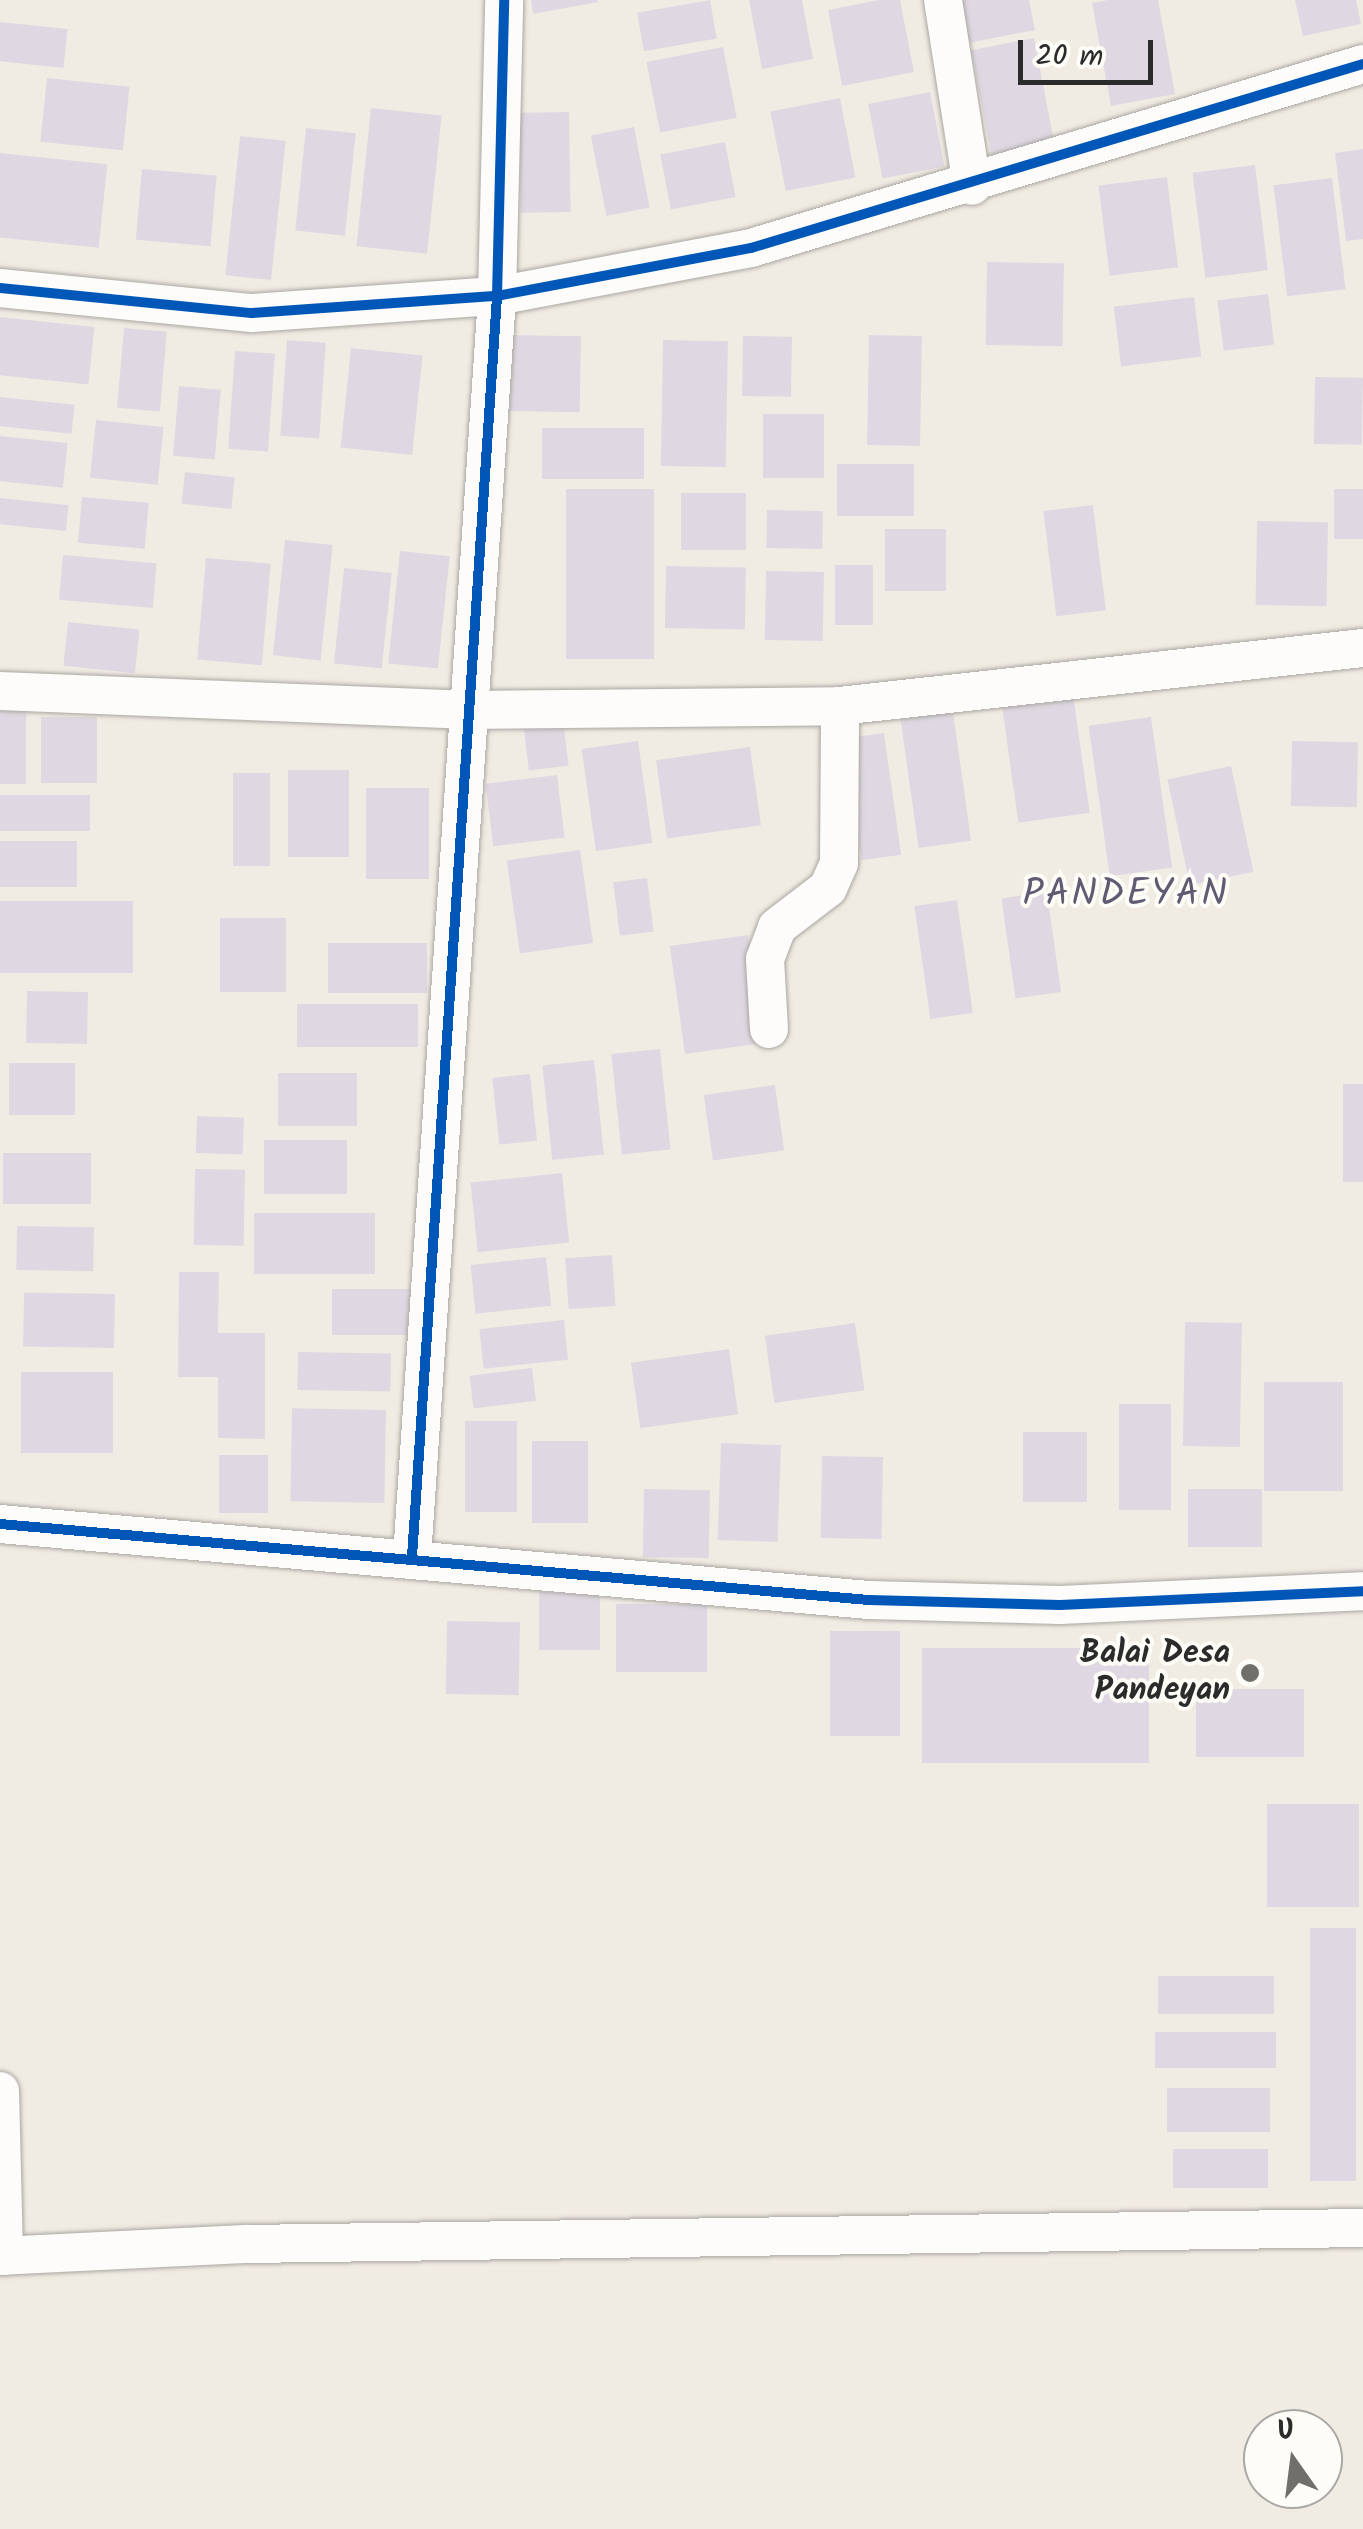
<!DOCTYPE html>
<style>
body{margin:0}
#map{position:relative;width:1363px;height:2529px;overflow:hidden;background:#f1ece3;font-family:Kalam,sans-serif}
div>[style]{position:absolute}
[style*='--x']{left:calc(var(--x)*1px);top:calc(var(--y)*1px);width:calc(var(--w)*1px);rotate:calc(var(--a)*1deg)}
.building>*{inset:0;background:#dfd8e2;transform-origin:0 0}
.roads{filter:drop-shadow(0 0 2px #aaa7a2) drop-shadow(0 0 2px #aaa7a2)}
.minor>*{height:38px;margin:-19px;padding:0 19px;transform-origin:19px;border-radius:19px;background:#fdfcfb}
.cycleway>*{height:10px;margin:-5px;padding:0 5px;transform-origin:5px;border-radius:5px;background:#0057b8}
.dots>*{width:28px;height:28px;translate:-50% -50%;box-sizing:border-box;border:5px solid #fdfcf7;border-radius:50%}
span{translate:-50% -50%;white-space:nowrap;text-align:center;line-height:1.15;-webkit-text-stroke:8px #fdfcf7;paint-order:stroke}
.poi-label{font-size:32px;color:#2b2b2b;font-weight:700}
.right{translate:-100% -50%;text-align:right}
.quarter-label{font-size:38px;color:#625a73;letter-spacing:2.5px}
.north{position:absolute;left:1243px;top:2409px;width:100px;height:100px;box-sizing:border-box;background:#fdfcf7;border:2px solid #a9a8a5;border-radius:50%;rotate:346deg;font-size:28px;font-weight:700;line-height:40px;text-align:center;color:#2b2b2b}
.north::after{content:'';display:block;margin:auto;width:35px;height:45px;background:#706f6b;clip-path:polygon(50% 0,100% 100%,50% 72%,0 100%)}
.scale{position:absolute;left:1018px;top:40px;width:135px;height:45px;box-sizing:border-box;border:5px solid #2b2b2b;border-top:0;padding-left:12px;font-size:30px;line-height:35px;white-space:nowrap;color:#2b2b2b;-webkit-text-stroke:8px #fdfcf7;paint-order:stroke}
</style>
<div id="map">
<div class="building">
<i style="clip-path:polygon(531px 0,598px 0,598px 2px,533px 14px)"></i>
<i style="left:710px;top:0;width:39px;height:74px;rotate:80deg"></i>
<i style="clip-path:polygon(749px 0,802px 0,813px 59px,762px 69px)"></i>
<i style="clip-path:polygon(879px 0,900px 0,914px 72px,842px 86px,828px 10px)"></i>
<i style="clip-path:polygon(959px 0,1029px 0,1035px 30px,968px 43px)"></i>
<i style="clip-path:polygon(1108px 0,1158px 0,1175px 94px,1111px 106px,1092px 3px)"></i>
<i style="clip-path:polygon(1295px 0,1356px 0,1361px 24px,1303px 36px)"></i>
<i style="left:0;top:22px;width:68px;height:39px;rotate:6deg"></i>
<i style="left:1034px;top:38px;width:110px;height:64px;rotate:79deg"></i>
<i style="left:723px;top:47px;width:72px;height:78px;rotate:79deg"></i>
<i style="left:47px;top:78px;width:83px;height:64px;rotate:6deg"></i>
<i style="left:930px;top:92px;width:76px;height:63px;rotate:79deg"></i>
<i style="left:840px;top:98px;width:81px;height:71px;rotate:79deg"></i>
<i style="left:371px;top:108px;width:71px;height:139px;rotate:6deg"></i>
<i style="left:569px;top:112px;width:100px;height:50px;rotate:89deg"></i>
<i style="left:634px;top:127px;width:82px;height:44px;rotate:79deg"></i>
<i style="left:306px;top:128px;width:50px;height:103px;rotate:6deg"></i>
<i style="left:240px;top:136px;width:46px;height:140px;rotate:6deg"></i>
<i style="left:725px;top:142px;width:56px;height:66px;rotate:79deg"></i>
<i style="clip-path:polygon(1363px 149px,1363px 239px,1346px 241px,1335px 153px)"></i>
<i style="left:0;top:153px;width:108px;height:84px;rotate:6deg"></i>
<i style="left:1255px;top:165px;width:106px;height:63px;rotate:83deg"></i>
<i style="left:142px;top:169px;width:75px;height:71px;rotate:5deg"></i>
<i style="left:1167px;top:177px;width:91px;height:69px;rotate:83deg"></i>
<i style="left:1332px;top:178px;width:112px;height:59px;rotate:83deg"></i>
<i style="left:987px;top:262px;width:77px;height:83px;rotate:1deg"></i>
<i style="left:1268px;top:294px;width:51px;height:51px;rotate:83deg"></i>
<i style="left:1194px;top:297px;width:60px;height:81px;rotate:83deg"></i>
<i style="left:0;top:317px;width:95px;height:58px;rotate:6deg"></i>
<i style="left:124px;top:328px;width:43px;height:80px;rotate:5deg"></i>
<i style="left:508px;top:335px;width:73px;height:76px;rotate:1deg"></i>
<i style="left:869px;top:335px;width:53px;height:110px;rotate:1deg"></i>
<i style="left:743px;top:336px;width:49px;height:60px;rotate:1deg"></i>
<i style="left:287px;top:340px;width:39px;height:96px;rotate:4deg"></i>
<i style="left:663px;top:340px;width:65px;height:126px;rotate:1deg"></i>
<i style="left:351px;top:348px;width:72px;height:100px;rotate:6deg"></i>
<i style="left:235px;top:351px;width:40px;height:98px;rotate:4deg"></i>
<i style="left:1315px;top:377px;width:48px;height:67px;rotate:1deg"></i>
<i style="left:179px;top:386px;width:42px;height:70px;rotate:5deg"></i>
<i style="left:0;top:397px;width:75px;height:29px;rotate:6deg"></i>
<i style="left:763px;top:414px;width:61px;height:64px"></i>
<i style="left:96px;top:420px;width:68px;height:58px;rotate:6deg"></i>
<i style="left:542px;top:428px;width:102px;height:51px"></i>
<i style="left:0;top:436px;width:68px;height:45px;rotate:6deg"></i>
<i style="left:837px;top:464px;width:77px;height:52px"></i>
<i style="left:185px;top:472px;width:50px;height:32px;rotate:6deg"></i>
<i style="left:566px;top:489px;width:88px;height:170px"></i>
<i style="left:1334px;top:489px;width:29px;height:50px"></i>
<i style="left:681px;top:493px;width:65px;height:57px"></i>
<i style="left:82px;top:497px;width:67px;height:46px;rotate:5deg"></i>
<i style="left:0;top:498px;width:69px;height:26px;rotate:6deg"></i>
<i style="left:1093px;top:505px;width:106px;height:50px;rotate:83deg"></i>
<i style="left:767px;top:510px;width:56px;height:38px;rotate:1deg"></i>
<i style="left:1257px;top:521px;width:71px;height:84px;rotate:1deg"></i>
<i style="left:885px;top:529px;width:61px;height:62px"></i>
<i style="left:285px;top:540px;width:48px;height:116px;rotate:6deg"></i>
<i style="left:400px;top:551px;width:50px;height:113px;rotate:6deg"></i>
<i style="left:63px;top:555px;width:94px;height:45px;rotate:5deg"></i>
<i style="left:206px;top:558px;width:65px;height:102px;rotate:5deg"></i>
<i style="left:873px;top:565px;width:60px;height:38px;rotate:90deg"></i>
<i style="left:666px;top:566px;width:80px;height:62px;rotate:1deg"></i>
<i style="left:344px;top:568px;width:48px;height:96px;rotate:6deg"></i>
<i style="left:766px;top:571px;width:58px;height:69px;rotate:1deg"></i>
<i style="left:68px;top:622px;width:72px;height:44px;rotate:6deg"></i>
<i style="left:1073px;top:694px;width:120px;height:72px;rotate:82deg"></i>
<i style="left:0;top:701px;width:26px;height:83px"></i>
<i style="left:953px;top:712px;width:130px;height:53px;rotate:82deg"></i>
<i style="left:97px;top:717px;width:66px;height:56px;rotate:90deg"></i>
<i style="left:1151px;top:717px;width:152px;height:63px;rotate:82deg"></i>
<i style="left:563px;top:720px;width:46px;height:40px;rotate:83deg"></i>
<i style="left:884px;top:733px;width:123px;height:40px;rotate:82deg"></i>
<i style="left:638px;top:741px;width:103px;height:57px;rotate:82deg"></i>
<i style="left:1292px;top:741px;width:66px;height:65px;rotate:1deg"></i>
<i style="left:750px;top:747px;width:79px;height:95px;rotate:82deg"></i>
<i style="left:1231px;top:766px;width:108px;height:65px;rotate:78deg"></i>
<i style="left:288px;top:770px;width:61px;height:87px"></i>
<i style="left:233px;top:773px;width:37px;height:93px"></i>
<i style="left:557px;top:775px;width:63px;height:72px;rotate:83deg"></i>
<i style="left:429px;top:788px;width:91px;height:63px;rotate:90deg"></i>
<i style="left:0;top:795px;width:90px;height:36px"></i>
<i style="left:0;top:841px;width:77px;height:46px"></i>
<i style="left:580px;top:850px;width:94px;height:74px;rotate:82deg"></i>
<i style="left:647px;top:878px;width:54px;height:34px;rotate:83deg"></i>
<i style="left:1047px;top:892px;width:101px;height:46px;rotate:82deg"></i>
<i style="left:957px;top:900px;width:114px;height:43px;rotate:82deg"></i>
<i style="left:0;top:901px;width:133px;height:72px"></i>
<i style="left:286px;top:918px;width:74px;height:66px;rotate:90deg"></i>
<i style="left:748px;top:935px;width:109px;height:79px;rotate:82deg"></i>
<i style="left:328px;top:943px;width:99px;height:50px"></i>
<i style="left:27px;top:991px;width:61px;height:52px;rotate:1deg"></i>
<i style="left:297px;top:1004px;width:121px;height:43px"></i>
<i style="left:660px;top:1049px;width:101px;height:49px;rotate:84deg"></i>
<i style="left:594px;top:1060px;width:95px;height:52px;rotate:84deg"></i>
<i style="left:75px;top:1063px;width:52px;height:66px;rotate:90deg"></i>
<i style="left:357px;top:1073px;width:53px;height:79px;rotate:90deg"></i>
<i style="left:530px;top:1074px;width:67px;height:38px;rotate:84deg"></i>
<i style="left:1343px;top:1084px;width:20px;height:98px"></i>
<i style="left:775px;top:1085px;width:66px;height:72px;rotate:82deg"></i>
<i style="left:197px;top:1116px;width:47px;height:37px;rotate:2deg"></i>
<i style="left:264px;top:1140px;width:83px;height:54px"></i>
<i style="left:3px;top:1153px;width:88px;height:51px"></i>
<i style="left:195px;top:1169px;width:50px;height:76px;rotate:1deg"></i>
<i style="left:562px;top:1173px;width:70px;height:92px;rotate:84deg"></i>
<i style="left:254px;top:1213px;width:121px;height:61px"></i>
<i style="left:17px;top:1226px;width:77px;height:44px;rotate:1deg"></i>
<i style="left:612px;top:1255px;width:51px;height:47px;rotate:86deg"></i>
<i style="left:546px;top:1257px;width:49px;height:76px;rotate:84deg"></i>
<i style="clip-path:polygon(179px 1272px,219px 1272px,218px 1333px,265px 1333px,265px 1439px,218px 1438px,218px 1377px,178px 1377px)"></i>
<i style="left:332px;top:1289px;width:80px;height:46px"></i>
<i style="left:115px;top:1294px;width:54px;height:91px;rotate:91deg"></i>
<i style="left:564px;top:1320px;width:40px;height:85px;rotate:84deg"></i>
<i style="left:1185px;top:1322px;width:57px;height:124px;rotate:1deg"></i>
<i style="left:855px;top:1323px;width:68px;height:91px;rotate:82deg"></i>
<i style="left:729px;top:1349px;width:66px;height:99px;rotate:82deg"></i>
<i style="left:298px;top:1352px;width:93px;height:38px;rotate:1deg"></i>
<i style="left:532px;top:1368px;width:33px;height:63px;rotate:83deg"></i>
<i style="left:113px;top:1372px;width:81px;height:92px;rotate:90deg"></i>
<i style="left:1264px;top:1382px;width:79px;height:109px"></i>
<i style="left:1119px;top:1404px;width:52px;height:106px"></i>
<i style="left:386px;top:1410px;width:93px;height:94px;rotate:91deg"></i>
<i style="left:465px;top:1421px;width:52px;height:91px"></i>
<i style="left:1087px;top:1432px;width:70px;height:64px;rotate:90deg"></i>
<i style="left:532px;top:1441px;width:56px;height:82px"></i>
<i style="left:721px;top:1443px;width:60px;height:97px;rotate:2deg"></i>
<i style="left:219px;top:1455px;width:49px;height:58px"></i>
<i style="left:822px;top:1456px;width:61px;height:82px;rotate:1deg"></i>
<i style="left:644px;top:1489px;width:66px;height:68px;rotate:1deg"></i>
<i style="left:1188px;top:1489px;width:74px;height:58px"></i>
<i style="left:539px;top:1592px;width:61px;height:58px"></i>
<i style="left:616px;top:1604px;width:91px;height:68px"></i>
<i style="left:447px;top:1621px;width:73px;height:73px;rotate:1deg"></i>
<i style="left:830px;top:1631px;width:70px;height:105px"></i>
<i style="left:922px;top:1648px;width:227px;height:115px"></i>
<i style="left:1196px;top:1689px;width:108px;height:68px"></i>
<i style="left:1267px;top:1804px;width:92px;height:103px"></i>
<i style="left:1310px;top:1928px;width:46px;height:253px"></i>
<i style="left:1158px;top:1976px;width:116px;height:38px"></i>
<i style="left:1155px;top:2032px;width:121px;height:36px"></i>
<i style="left:1270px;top:2088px;width:44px;height:103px;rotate:90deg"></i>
<i style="left:1173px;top:2149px;width:95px;height:39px"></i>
</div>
<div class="roads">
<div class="minor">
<i style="--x:943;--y:0;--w:188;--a:81.1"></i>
<i style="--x:0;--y:288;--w:253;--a:5.7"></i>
<i style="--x:252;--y:313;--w:246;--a:-4"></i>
<i style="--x:497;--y:296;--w:258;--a:-10.7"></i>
<i style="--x:751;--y:248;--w:639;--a:-16.73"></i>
<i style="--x:0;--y:691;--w:471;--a:2.3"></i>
<i style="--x:471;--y:710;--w:369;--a:-0.6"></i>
<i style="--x:840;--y:706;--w:526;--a:-6.33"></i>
<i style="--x:769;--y:1029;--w:70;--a:-93.3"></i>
<i style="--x:765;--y:959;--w:34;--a:-69"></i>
<i style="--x:777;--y:927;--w:64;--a:-37.4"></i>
<i style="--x:828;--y:888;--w:27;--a:-66"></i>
<i style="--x:839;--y:863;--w:157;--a:-89.6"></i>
<i style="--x:0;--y:1524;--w:872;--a:5"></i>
<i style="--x:869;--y:1600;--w:191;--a:1.5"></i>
<i style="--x:1060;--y:1605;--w:303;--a:-2.6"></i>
<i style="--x:412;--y:1557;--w:1264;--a:-86.14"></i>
<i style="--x:497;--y:296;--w:296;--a:-88.6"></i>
<i style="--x:0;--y:2091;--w:165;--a:88.6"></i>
<i style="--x:0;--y:2256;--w:246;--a:-2.8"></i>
<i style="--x:246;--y:2244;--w:1117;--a:-0.82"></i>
</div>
</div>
<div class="cycleway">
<i style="--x:0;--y:288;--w:253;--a:5.7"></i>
<i style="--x:252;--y:313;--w:246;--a:-4"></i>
<i style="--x:497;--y:296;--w:258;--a:-10.7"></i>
<i style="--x:751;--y:248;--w:639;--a:-16.73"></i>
<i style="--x:0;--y:1524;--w:872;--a:5"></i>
<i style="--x:869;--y:1600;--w:191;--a:1.5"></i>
<i style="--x:1060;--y:1605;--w:303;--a:-2.6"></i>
<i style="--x:412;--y:1557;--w:1264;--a:-86.14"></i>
<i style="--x:497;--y:296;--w:296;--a:-88.6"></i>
</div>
<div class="dots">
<i style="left:1250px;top:1673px;background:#706f6b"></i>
</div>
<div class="poi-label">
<span class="right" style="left:1230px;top:1673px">Balai Desa<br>Pandeyan</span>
</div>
<div class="quarter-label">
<span style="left:1126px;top:896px">PANDEYAN</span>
</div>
<div class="north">U</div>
<div class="scale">20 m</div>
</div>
